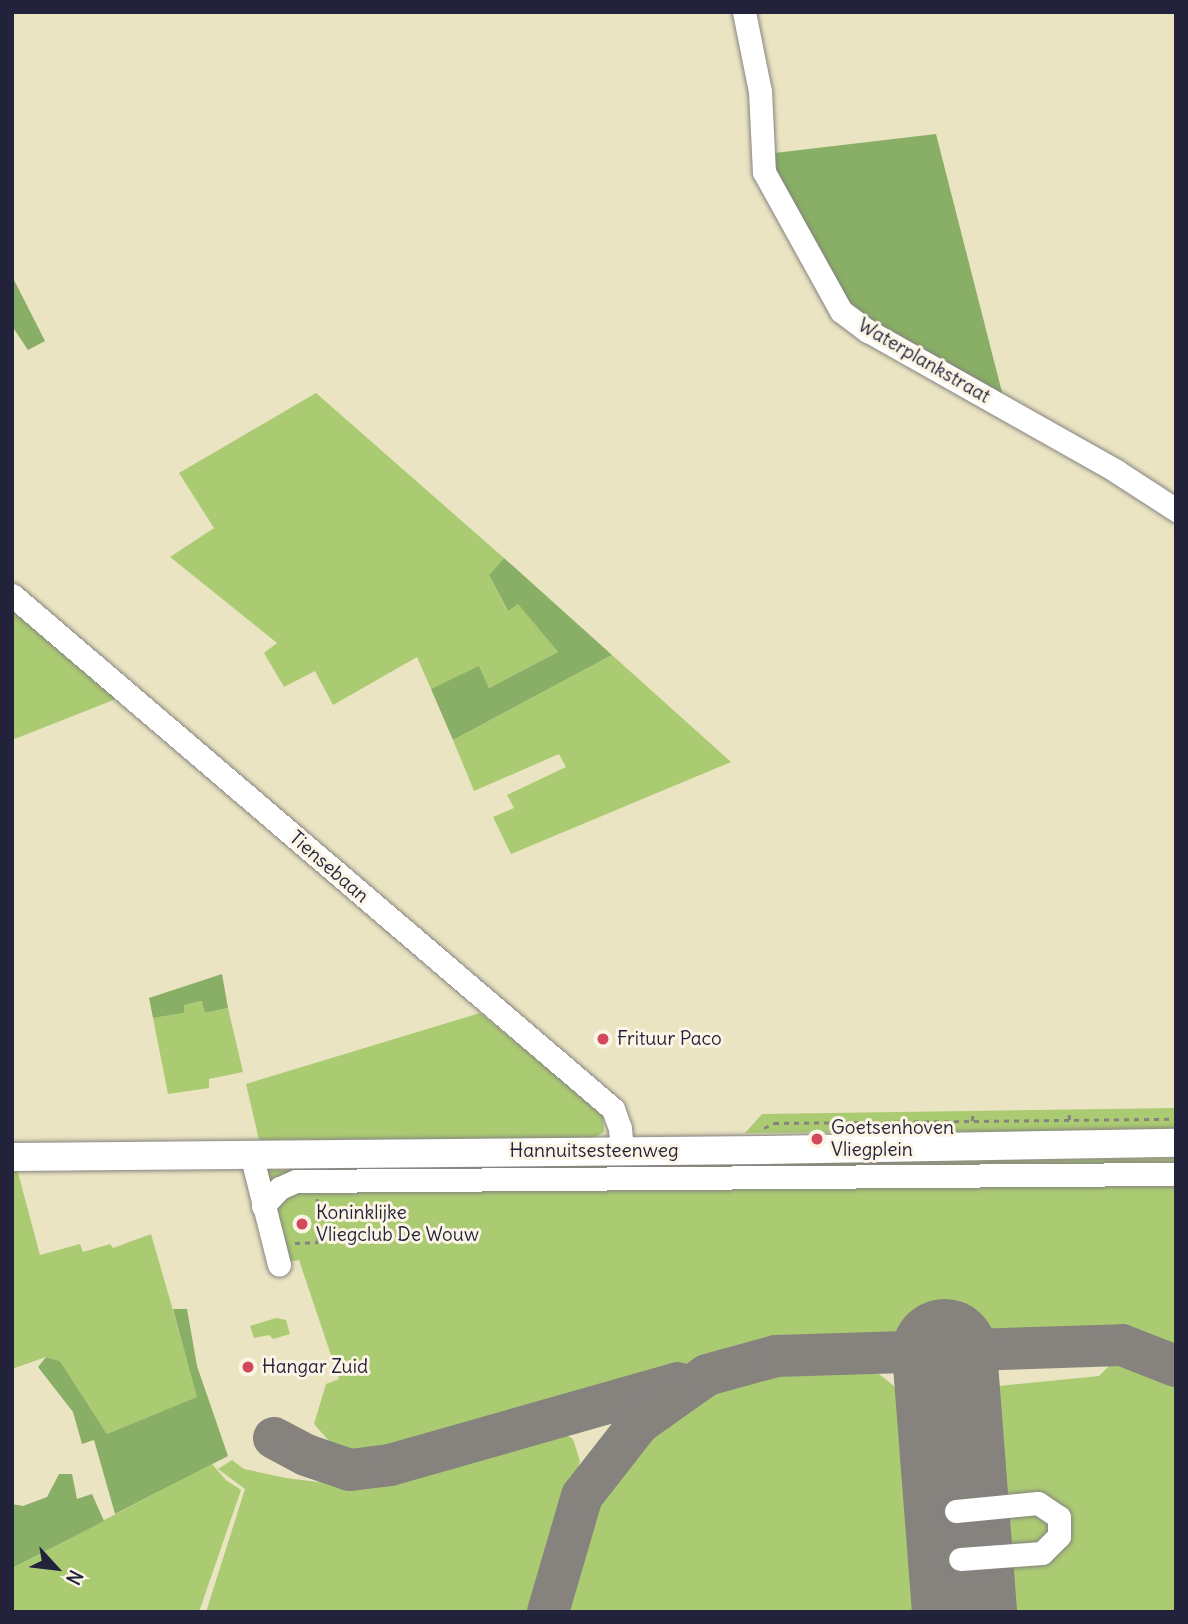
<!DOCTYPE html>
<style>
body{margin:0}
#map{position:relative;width:1188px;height:1624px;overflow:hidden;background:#eae4c3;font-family:Delius,sans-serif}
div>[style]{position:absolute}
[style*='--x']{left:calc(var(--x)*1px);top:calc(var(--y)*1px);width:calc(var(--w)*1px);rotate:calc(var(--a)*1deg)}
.green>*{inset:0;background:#abcb73}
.forest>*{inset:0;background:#88af65}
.taxiway>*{height:42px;margin:-21px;padding:0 21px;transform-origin:21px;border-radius:21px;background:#86837f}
.runway>*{height:105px;margin:-52.5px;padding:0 52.5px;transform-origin:52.5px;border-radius:52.5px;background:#86837f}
.path>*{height:2.5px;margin-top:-1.25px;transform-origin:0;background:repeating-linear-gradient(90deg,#86837f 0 5px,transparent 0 10px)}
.roads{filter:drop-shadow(0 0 2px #86837f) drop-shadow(0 0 2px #86837f)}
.minor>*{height:23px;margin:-11.5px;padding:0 11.5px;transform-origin:11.5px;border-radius:11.5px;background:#fff}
.major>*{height:28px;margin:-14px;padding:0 14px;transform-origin:14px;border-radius:14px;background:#fff}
.dots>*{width:19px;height:19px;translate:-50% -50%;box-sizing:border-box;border:4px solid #fcf5e5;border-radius:50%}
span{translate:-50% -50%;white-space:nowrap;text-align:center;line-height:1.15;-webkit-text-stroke:6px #fcf5e5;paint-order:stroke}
.street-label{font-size:19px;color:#22223b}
.poi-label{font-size:19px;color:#22223b}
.left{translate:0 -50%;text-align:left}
.frame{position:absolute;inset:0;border:14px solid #22223b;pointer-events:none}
.north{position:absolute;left:21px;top:1533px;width:70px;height:70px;-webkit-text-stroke:5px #fcf5e5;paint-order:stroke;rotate:117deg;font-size:19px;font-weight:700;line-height:28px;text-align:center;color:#22223b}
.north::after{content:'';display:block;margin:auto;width:24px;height:32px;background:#22223b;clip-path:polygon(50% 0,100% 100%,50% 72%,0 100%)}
</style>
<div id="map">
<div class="green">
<i style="clip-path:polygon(316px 393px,504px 558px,489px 575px,507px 610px,518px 603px,558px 652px,489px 688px,479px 667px,431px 689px,417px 657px,333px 705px,315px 671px,284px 687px,264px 653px,277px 643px,170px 557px,214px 528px,179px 473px)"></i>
<i style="clip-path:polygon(12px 610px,116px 699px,12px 740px)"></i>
<i style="clip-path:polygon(612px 655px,731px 762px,511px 854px,493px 817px,514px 808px,507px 795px,566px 767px,559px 754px,474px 791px,453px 740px)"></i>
<i style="clip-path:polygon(203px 1001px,205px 1013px,228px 1008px,243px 1072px,209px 1079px,209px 1088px,168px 1094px,153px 1018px,184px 1013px,183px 1005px)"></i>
<i style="clip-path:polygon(480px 1013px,603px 1113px,604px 1132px,594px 1138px,259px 1140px,246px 1084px)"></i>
<i style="clip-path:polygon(1176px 1108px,1176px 1133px,887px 1137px,863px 1132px,745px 1133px,762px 1114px)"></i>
<i style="clip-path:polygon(1176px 1158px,1176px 1171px,267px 1189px,263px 1170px)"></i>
<i style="clip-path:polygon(17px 1169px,40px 1255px,80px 1244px,83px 1252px,110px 1244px,113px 1248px,151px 1234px,198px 1397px,107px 1434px,60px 1361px,46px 1357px,12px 1369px,12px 1170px)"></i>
<i style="clip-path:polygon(1176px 1178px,1176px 1355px,1113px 1333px,1088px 1330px,771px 1350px,669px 1372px,392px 1454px,368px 1456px,336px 1449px,314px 1424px,326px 1384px,339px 1379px,299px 1260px,287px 1262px,277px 1219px,277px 1205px,289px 1188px)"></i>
<i style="clip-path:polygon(276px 1318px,286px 1320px,290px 1334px,273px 1339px,269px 1335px,254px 1338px,250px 1326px)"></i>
<i style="clip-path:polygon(1119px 1356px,1176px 1377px,1176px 1612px,1003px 1612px,989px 1425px,993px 1397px,999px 1386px,1099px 1376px)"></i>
<i style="clip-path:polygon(850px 1365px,879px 1374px,894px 1386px,913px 1416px,928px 1612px,557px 1612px,587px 1510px,624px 1461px,651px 1434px,719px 1386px,747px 1376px,771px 1370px)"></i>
<i style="clip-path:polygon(554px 1427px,573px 1439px,580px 1461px,537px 1612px,206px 1612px,245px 1489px,218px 1469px,232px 1460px,244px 1469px,286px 1478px,334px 1484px,372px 1479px)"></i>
<i style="clip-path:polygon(212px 1464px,226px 1480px,241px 1490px,199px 1612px,12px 1612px,12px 1568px)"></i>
</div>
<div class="forest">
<i style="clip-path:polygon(936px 134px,1004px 400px,847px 311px,766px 154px)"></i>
<i style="clip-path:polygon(12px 276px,45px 341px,28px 350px,12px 326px)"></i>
<i style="clip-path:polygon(504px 558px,612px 655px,453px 740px,431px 689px,479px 666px,489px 688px,558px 652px,518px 604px,508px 611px,489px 575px)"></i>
<i style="clip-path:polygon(222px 974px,228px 1008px,205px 1013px,202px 1001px,184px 1005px,184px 1013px,153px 1018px,149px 998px)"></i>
<i style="clip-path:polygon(173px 1309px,187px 1309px,197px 1366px,228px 1456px,115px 1514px,94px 1440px,82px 1444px,73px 1412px,38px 1367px,46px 1357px,60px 1361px,107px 1434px,197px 1397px)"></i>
<i style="clip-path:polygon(59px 1474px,72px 1474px,77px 1499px,92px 1494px,104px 1521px,12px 1568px,12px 1504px,23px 1506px,47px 1497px)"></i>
</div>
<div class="taxiway">
<i style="--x:274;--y:1438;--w:36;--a:28"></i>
<i style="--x:306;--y:1455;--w:46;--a:18.8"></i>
<i style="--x:350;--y:1470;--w:40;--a:-7.1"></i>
<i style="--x:390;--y:1465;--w:299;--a:-15.9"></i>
<i style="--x:548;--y:1612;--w:121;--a:-73.7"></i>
<i style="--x:582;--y:1496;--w:93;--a:-52"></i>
<i style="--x:639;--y:1423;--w:83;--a:-35.2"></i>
<i style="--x:707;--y:1375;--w:72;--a:-15.4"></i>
<i style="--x:776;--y:1356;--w:346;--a:-1.8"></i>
<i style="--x:1122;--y:1345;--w:58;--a:21.3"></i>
</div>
<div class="runway">
<i style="--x:944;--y:1351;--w:262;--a:85.6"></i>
</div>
<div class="path">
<i style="--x:1069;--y:1120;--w:10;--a:-90"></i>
<i style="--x:972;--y:1121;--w:8;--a:-83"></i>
<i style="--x:764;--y:1128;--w:11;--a:-27"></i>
<i style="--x:774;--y:1123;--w:402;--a:-0.6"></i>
<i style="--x:295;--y:1243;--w:23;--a:-2"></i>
<i style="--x:318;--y:1242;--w:43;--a:-91.3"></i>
</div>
<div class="roads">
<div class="minor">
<i style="--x:744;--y:12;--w:81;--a:78.6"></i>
<i style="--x:760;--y:91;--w:81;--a:87.2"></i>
<i style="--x:764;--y:172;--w:159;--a:61"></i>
<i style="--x:841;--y:311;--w:34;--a:37"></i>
<i style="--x:868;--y:331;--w:285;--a:29.4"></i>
<i style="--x:1116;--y:471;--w:72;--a:33"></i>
<i style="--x:12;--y:595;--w:791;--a:40.54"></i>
<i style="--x:613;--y:1109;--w:20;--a:70"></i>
<i style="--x:620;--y:1128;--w:24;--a:85"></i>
<i style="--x:251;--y:1154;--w:114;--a:75.8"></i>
<i style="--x:263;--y:1206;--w:25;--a:-47"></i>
<i style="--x:280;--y:1188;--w:17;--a:-24"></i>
<i style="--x:296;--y:1181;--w:880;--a:-0.46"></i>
<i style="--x:956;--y:1511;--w:82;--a:-5.6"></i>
<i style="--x:1038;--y:1503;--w:25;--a:34"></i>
<i style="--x:1059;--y:1517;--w:19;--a:90"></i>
<i style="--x:1059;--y:1536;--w:24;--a:135"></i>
<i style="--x:1042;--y:1553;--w:82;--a:175.8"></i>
</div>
<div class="major">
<i style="--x:12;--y:1157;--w:753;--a:-0.53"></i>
<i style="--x:765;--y:1150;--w:411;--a:-1"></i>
</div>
</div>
<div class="dots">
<i style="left:603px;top:1039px;background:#d1495b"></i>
<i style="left:817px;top:1139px;background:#d1495b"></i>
<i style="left:302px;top:1224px;background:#d1495b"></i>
<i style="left:248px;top:1367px;background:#d1495b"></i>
</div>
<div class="street-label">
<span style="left:924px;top:361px;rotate:30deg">Waterplankstraat</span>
<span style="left:329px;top:867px;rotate:41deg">Tiensebaan</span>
<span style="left:594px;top:1151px">Hannuitsesteenweg</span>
</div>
<div class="poi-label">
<span class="left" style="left:617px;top:1039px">Frituur Paco</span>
<span class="left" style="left:831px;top:1139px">Goetsenhoven<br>Vliegplein</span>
<span class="left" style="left:316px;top:1224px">Koninklijke<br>Vliegclub De Wouw</span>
<span class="left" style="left:262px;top:1367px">Hangar Zuid</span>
</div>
<div class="frame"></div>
<div class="north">N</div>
</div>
